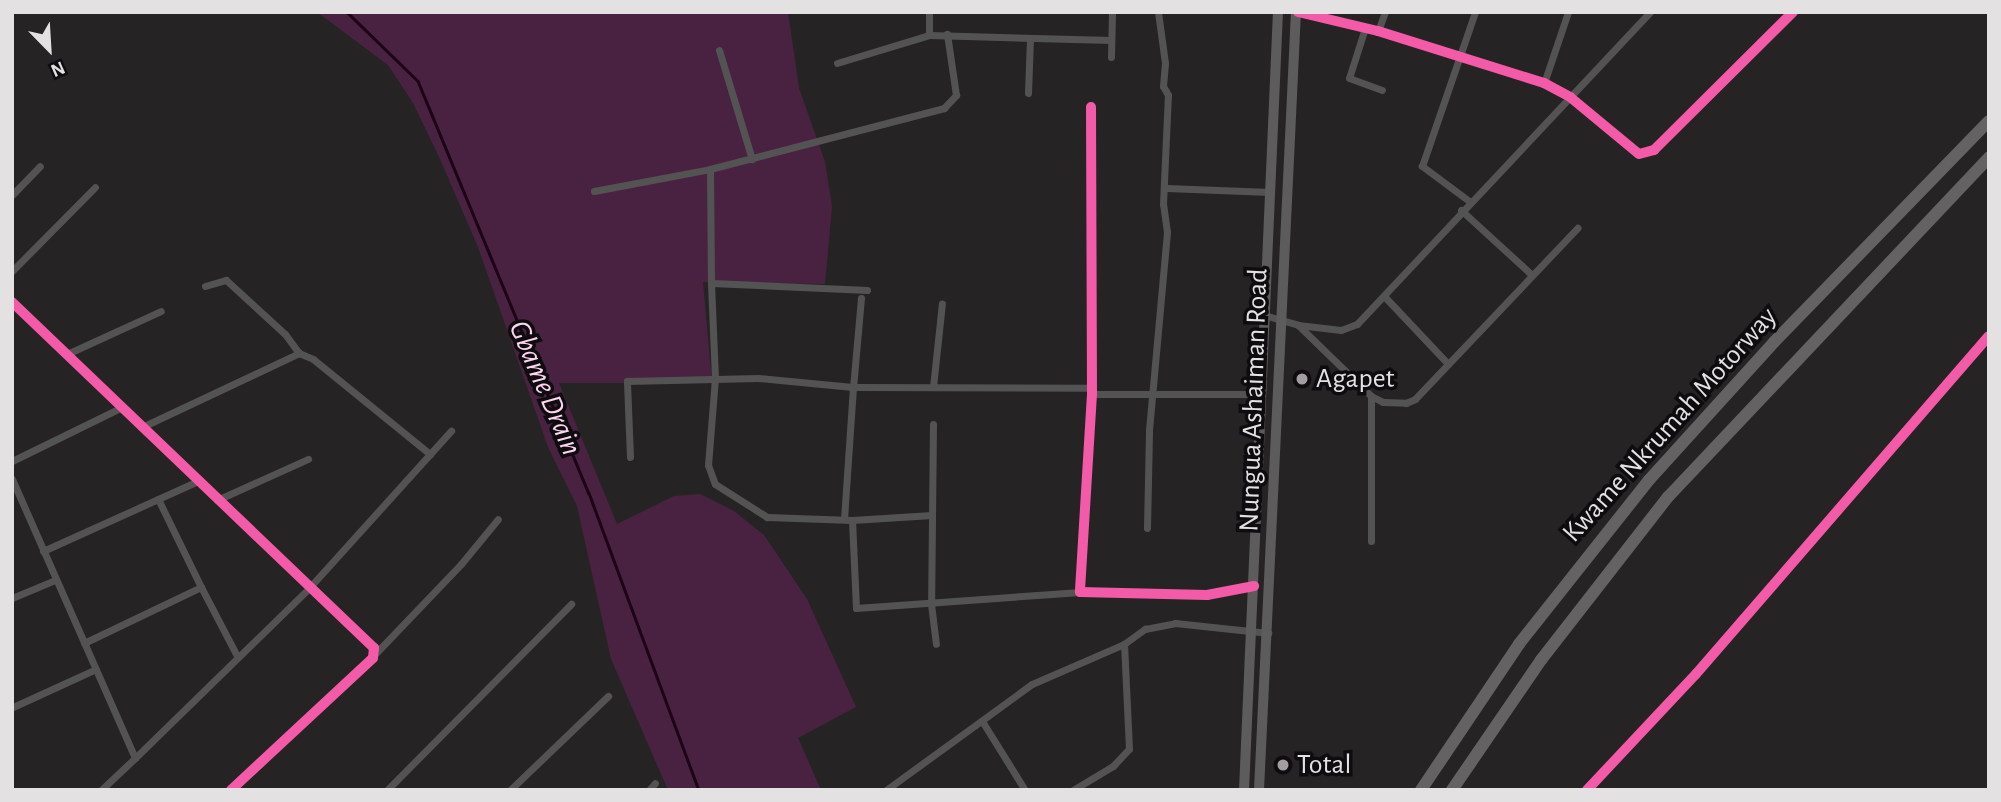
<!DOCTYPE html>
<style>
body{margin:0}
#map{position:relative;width:2001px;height:802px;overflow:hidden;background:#262325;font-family:"Alegreya Sans",sans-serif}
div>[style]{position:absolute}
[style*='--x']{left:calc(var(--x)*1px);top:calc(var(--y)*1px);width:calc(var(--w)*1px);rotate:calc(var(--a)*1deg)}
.green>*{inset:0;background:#4a2241}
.stream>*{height:2.5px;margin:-1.25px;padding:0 1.25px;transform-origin:1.25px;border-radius:1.25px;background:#1c0316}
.minor>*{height:7px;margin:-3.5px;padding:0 3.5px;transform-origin:3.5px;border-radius:3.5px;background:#545354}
.primary>*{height:10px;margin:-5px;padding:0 5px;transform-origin:5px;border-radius:5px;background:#5d5c5c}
.motorway>*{height:12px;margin:-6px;padding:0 6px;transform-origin:6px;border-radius:6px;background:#646263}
.cycleway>*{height:10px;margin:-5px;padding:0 5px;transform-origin:5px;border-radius:5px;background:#f35aa7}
.dots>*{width:19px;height:19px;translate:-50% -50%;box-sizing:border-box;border:4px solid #0e0c0e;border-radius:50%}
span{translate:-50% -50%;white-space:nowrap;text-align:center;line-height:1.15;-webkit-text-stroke:7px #0e0c0e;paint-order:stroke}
.poi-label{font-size:28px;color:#e4e1e3}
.left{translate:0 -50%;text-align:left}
.street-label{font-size:28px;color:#e4e1e3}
.water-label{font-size:30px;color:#fdd5f0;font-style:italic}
.frame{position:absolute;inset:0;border:14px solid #e4e1e3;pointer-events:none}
.north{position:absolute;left:14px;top:14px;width:70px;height:70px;-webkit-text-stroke:5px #0e0c0e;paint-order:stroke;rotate:156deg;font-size:19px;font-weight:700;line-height:28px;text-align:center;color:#e4e1e3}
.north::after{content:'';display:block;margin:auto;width:24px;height:32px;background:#e4e1e3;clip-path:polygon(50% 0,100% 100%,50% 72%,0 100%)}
</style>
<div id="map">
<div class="green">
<i style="clip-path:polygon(317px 12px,788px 12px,799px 88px,825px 162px,832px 206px,825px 284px,703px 282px,712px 383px,559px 383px,617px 524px,674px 496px,700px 494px,734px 511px,764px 535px,807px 599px,856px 707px,798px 738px,821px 790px,668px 790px,611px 659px,577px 506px,548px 447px,478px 247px,440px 159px,413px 103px,388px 65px)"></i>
</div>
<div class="stream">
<i style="--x:347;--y:12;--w:99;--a:44.2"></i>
<i style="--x:418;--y:81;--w:446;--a:67.5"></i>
<i style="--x:589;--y:493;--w:317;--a:69.7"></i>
</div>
<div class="minor">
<i style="--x:929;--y:12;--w:23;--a:90"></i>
<i style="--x:1298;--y:12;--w:82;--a:13.4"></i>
<i style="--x:1378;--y:31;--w:174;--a:17.4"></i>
<i style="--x:1544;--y:83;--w:30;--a:28"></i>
<i style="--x:1570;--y:97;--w:89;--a:39.6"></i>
<i style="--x:1639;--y:154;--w:16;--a:-15"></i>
<i style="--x:1654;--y:150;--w:196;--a:-44.8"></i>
<i style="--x:1365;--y:28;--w:52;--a:107.7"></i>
<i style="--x:1349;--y:78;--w:35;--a:20"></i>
<i style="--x:1378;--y:31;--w:20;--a:-70"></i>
<i style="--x:719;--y:50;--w:114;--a:73.2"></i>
<i style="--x:1111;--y:57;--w:45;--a:-88.7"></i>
<i style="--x:837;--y:63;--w:96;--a:-16.9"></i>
<i style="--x:929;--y:35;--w:182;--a:1.6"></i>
<i style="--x:1544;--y:83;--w:75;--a:-71.3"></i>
<i style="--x:1028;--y:93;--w:54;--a:-87.9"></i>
<i style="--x:1091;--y:107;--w:287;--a:89.8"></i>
<i style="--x:1092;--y:394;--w:198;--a:93.5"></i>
<i style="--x:1080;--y:592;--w:127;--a:1.4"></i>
<i style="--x:1207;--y:595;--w:48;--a:-10.8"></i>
<i style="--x:1166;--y:188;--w:104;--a:2.2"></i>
<i style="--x:594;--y:191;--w:118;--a:-10.7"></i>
<i style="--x:12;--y:195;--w:40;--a:-46"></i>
<i style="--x:1469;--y:201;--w:59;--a:-143.3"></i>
<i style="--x:1422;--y:166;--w:163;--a:-71"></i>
<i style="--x:1461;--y:210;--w:96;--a:42.5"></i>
<i style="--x:12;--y:271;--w:118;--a:-45.3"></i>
<i style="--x:711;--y:283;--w:114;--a:-90.5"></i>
<i style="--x:710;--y:169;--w:242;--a:-14.6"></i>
<i style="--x:944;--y:108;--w:18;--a:-47"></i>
<i style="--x:956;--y:95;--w:62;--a:-98.4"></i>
<i style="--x:205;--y:286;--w:22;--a:-16"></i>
<i style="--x:226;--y:280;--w:80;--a:42.5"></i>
<i style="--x:285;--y:334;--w:24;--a:54"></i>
<i style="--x:867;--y:290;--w:156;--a:-177.4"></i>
<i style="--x:711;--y:283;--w:95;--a:87.6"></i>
<i style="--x:715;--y:378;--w:87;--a:94.6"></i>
<i style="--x:708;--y:465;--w:20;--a:70"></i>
<i style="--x:715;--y:484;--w:62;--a:32.4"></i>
<i style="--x:767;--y:517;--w:85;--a:2"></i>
<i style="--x:852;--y:520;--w:80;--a:-3.6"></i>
<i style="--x:1384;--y:296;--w:93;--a:46.7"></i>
<i style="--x:861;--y:298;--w:89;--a:95.1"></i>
<i style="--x:853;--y:387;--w:239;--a:0.2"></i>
<i style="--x:12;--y:302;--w:501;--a:43.71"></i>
<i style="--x:374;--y:648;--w:10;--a:96"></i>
<i style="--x:373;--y:658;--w:194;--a:137.1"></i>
<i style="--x:1264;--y:315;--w:35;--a:16"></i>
<i style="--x:1298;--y:325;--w:43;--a:6.6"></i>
<i style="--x:1341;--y:330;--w:17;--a:-21"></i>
<i style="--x:1357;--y:324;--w:428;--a:-46.8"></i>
<i style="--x:1298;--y:325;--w:102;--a:44.2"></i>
<i style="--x:1371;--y:396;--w:13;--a:27"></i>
<i style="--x:1383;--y:402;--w:23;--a:2"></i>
<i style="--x:1406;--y:403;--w:10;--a:-24"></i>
<i style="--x:1415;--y:399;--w:236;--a:-46.5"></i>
<i style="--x:67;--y:354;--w:103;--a:-24.6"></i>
<i style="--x:933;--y:387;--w:84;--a:-83.9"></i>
<i style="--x:1092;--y:394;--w:168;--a:0"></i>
<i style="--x:1371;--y:396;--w:145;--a:90"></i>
<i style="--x:933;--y:424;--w:180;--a:90.6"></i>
<i style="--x:931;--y:604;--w:40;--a:82.9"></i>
<i style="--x:142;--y:427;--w:174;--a:-25.2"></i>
<i style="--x:299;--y:353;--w:15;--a:23"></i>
<i style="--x:313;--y:359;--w:151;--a:39.1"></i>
<i style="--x:630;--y:457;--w:76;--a:-92.3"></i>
<i style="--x:627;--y:381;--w:131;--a:-1.3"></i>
<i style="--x:758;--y:378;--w:95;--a:5.4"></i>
<i style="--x:853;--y:387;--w:132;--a:93.9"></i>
<i style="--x:12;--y:461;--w:123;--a:-26.1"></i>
<i style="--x:12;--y:479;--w:305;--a:66.2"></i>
<i style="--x:135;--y:758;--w:47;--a:136.7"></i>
<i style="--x:158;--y:499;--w:98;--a:64"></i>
<i style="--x:217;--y:500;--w:100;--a:-24.3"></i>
<i style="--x:852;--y:520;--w:88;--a:87.4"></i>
<i style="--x:856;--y:608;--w:225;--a:-4.1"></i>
<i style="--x:1147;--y:528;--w:98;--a:-88.8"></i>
<i style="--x:1149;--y:430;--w:199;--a:-84.8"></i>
<i style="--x:1167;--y:232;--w:28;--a:-98"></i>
<i style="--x:1163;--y:204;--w:109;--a:-87.4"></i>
<i style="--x:1168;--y:95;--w:10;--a:-119"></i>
<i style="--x:1163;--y:86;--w:23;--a:-85"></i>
<i style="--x:1165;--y:63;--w:51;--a:-97.8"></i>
<i style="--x:43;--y:551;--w:170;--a:-24.3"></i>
<i style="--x:12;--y:598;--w:47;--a:-22.7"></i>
<i style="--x:84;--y:643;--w:130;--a:-25.6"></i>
<i style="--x:201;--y:587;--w:78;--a:62.4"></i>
<i style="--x:375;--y:654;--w:124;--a:-46.3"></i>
<i style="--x:461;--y:564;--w:58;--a:-50.6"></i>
<i style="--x:13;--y:707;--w:91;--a:-24.6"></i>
<i style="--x:982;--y:721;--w:81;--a:58.1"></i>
<i style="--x:135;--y:758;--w:243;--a:-44.3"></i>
<i style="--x:309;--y:588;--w:212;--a:-47.9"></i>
<i style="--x:387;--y:790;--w:262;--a:-45.3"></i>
<i style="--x:510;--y:790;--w:136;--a:-43.8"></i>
<i style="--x:649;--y:790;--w:9;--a:-49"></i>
<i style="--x:886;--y:790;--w:180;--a:-36"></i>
<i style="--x:1032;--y:684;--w:100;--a:-23.5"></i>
<i style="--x:1124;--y:644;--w:26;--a:-36"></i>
<i style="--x:1145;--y:629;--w:31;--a:-11"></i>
<i style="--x:1175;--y:623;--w:94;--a:6.1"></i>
<i style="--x:1073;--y:790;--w:47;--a:-31"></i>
<i style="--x:1113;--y:766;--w:23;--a:-47"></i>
<i style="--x:1129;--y:749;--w:105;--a:-92.7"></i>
<i style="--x:1587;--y:790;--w:159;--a:-46.8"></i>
<i style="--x:1696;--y:674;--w:447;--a:-49.1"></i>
</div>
<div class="primary">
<i style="--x:1244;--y:790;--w:779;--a:-87.5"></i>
<i style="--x:1259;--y:790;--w:779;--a:-87.28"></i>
</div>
<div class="motorway">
<i style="--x:1421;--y:790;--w:176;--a:-56.1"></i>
<i style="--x:1519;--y:644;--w:209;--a:-51.6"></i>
<i style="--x:1649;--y:480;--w:186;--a:-47.8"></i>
<i style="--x:1774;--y:342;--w:308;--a:-45.8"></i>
<i style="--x:1452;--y:790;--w:158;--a:-55.6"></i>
<i style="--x:1541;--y:660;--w:207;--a:-52.1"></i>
<i style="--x:1668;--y:497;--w:468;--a:-46.6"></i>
</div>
<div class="cycleway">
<i style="--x:1298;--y:12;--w:82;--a:13.4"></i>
<i style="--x:1378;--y:31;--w:174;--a:17.4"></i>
<i style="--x:1544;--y:83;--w:30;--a:28"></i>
<i style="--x:1570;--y:97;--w:89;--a:39.6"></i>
<i style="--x:1639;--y:154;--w:16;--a:-15"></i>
<i style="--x:1654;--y:150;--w:196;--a:-44.8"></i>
<i style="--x:1091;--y:107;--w:287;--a:89.8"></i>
<i style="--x:1092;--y:394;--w:198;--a:93.5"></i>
<i style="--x:1080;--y:592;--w:127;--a:1.4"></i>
<i style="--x:1207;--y:595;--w:48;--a:-10.8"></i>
<i style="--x:12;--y:302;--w:501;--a:43.71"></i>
<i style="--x:374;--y:648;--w:10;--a:96"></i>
<i style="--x:373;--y:658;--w:194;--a:137.1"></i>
<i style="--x:1587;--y:790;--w:159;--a:-46.8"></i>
<i style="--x:1696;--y:674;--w:447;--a:-49.1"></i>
</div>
<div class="dots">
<i style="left:1302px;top:379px;background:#a29ea0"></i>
<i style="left:1283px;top:765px;background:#a29ea0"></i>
</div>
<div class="poi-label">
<span class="left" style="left:1316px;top:379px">Agapet</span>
<span class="left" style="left:1297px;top:765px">Total</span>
</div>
<div class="street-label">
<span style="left:1254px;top:400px;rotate:-88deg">Nungua Ashaiman Road</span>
<span style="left:1670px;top:425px;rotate:-48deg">Kwame Nkrumah Motorway</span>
</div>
<div class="water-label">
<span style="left:545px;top:388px;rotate:67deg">Gbame Drain</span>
</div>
<div class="frame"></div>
<div class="north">N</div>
</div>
